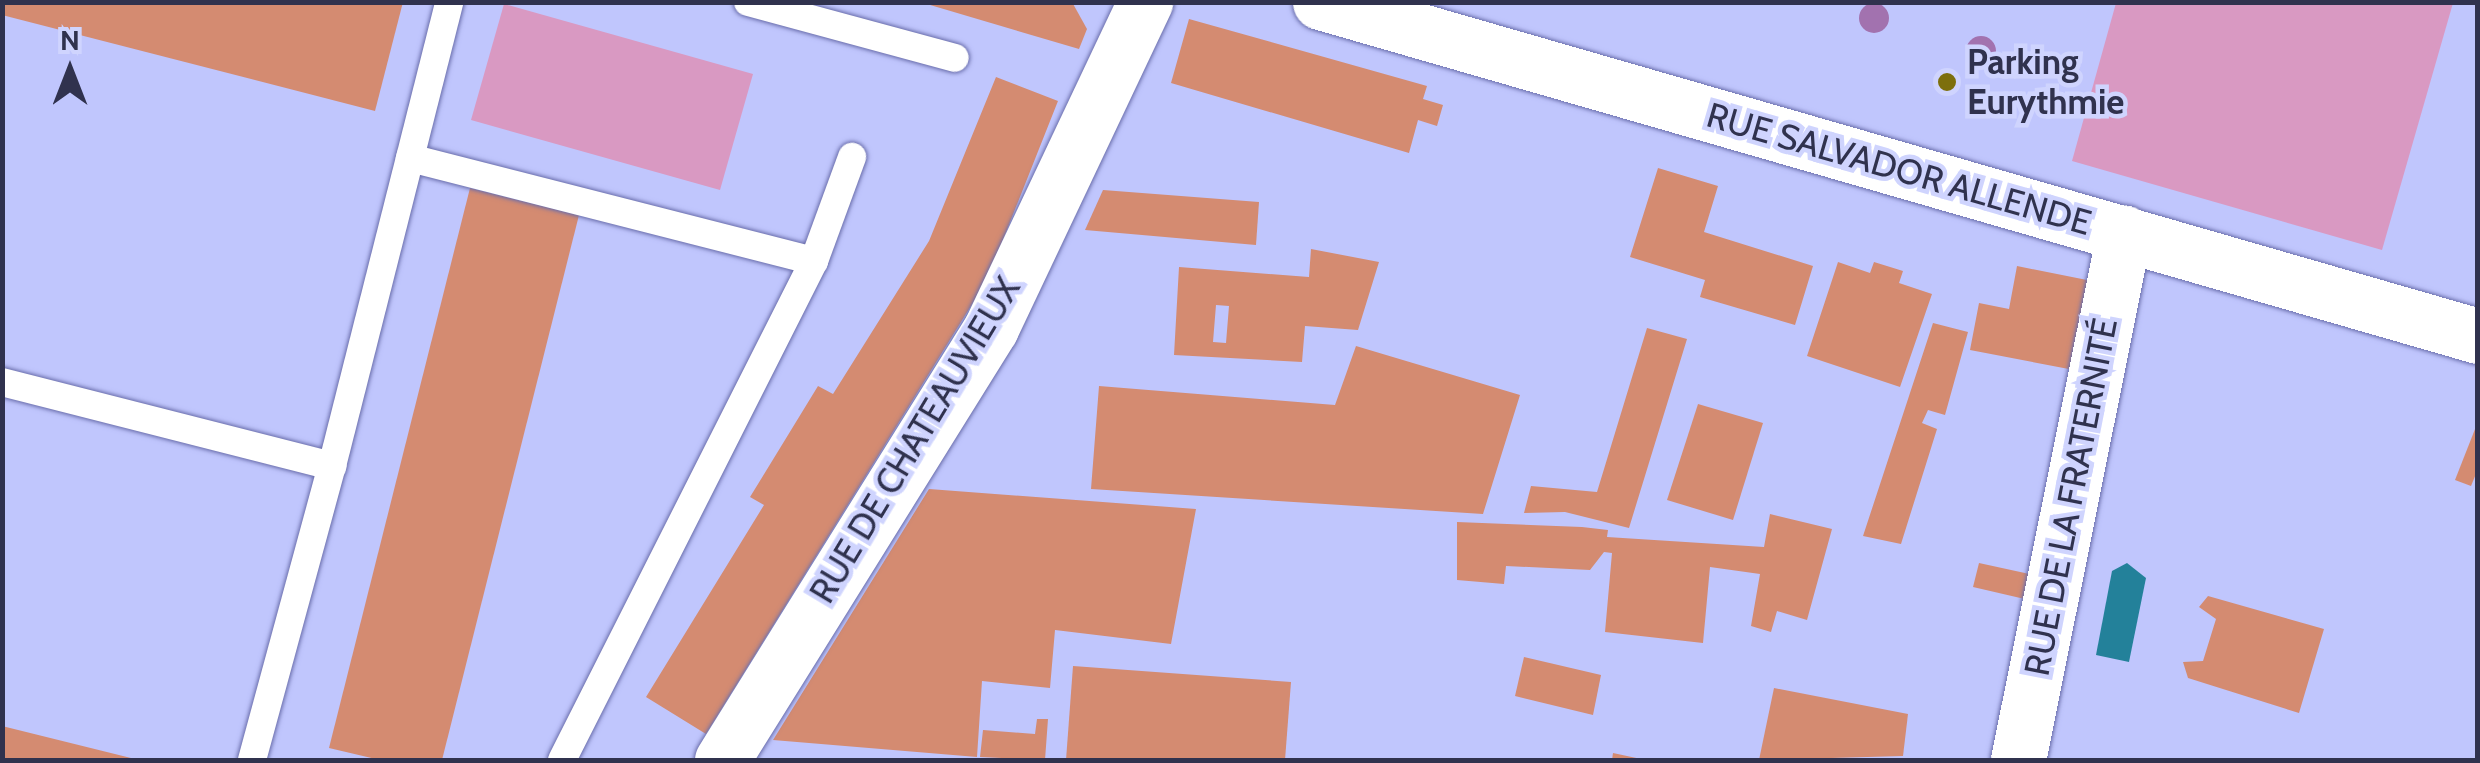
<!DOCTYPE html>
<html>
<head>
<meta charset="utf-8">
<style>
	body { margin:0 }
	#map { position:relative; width:2480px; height:763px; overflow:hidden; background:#c0c6fd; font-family:Cabin,sans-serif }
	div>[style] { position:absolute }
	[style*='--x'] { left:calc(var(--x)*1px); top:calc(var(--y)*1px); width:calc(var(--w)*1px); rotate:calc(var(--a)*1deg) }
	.green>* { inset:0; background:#d999c2 }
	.water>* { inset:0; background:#23819a }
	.building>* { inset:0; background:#d48b71 }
	.roads { filter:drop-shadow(0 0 2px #696dab) drop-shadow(0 0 2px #696dab) }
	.service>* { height:28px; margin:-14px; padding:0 14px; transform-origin:14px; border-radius:14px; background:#fff }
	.minor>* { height:55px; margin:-27.5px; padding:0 27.5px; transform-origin:27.5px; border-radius:27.5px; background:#fff }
	.trees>* { width:30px; height:30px; margin:-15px; border-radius:50%; background:#a272af }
	.dots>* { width:28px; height:28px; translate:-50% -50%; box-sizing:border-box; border:5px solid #cfd4fe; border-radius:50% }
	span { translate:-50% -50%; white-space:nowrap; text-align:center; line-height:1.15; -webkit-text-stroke:9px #cfd4fe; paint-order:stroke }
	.poi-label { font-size:35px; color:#30324e; font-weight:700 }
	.left { translate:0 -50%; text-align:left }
	.street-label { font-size:35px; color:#30324e }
	.frame { position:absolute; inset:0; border:5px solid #30324e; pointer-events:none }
	.north { position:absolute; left:20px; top:20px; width:100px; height:100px; -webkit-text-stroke:8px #cfd4fe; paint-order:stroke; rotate:0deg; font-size:28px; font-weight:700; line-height:40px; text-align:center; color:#30324e }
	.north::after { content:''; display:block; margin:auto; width:35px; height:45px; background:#30324e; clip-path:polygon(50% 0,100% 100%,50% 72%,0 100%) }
</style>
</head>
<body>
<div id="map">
	<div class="green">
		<div style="clip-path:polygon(2116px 3px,2453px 3px,2382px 250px,2072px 161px)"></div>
		<div style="clip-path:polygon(504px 4px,753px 74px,720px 190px,471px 120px)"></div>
	</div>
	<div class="water">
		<div style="clip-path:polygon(2127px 563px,2146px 578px,2129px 662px,2096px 655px,2112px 571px)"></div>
	</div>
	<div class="building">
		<div style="clip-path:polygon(2px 2px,403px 2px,375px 111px,2px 15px)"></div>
		<div style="clip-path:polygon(920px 2px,1072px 2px,1087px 29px,1079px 49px)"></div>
		<div style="clip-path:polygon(1189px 19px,1427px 86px,1423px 99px,1443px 105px,1437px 126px,1418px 120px,1409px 153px,1171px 83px)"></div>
		<div style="clip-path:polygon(996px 77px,1058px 101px,987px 280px,706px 734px,646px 697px,764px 505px,750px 497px,818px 386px,833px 394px,929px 241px)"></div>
		<div style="clip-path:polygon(1658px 168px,1718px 186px,1704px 232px,1813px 266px,1795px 325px,1700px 297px,1705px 280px,1630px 257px)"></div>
		<div style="clip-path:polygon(470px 188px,579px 215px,442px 760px,380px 760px,329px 748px)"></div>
		<div style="clip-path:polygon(1103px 190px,1259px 202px,1256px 245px,1085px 230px)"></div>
		<div style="clip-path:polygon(evenodd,1311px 249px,1379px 262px,1358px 330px,1305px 326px,1302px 362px,1174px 355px,1179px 267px,1309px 277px,1311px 249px,1216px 305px,1229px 306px,1226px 343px,1213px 342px,1216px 305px)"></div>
		<div style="clip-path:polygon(1838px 262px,1870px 273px,1874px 262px,1903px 271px,1899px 283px,1932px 294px,1900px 387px,1807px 356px)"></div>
		<div style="clip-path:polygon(2017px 266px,2092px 281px,2074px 370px,1970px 350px,1979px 303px,2009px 309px)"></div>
		<div style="clip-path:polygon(1933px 323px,1968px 332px,1945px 415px,1928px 410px,1922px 423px,1937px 429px,1901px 544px,1863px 536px)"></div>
		<div style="clip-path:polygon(1647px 328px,1687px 339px,1629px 528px,1565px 512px,1524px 513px,1531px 486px,1597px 492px)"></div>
		<div style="clip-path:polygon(1356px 346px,1520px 395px,1483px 514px,1091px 489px,1099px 386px,1335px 405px)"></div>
		<div style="clip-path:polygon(1698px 404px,1763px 423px,1733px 520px,1667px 500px)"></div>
		<div style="clip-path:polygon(2477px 424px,2478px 469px,2471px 486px,2455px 480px)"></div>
		<div style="clip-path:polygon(929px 489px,1196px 509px,1171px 644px,1055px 630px,1050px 688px,982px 681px,977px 757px,773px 740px)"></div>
		<div style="clip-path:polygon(1770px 514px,1832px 529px,1807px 620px,1777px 611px,1771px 632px,1751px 626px,1760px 574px,1710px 567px,1703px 643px,1605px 632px,1612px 553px,1604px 552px,1590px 570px,1506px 566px,1504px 584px,1457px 580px,1457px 522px,1582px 527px,1608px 530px,1607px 537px,1764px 547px)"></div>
		<div style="clip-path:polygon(1979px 563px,2034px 575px,2029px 600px,1973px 587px)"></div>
		<div style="clip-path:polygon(2208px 596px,2324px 629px,2299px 713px,2188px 678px,2183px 662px,2203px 661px,2216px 619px,2199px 607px)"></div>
		<div style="clip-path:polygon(1524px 657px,1601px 675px,1593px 715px,1515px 696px)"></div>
		<div style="clip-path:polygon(1073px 666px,1291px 682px,1285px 760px,1066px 760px)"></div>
		<div style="clip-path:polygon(1774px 688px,1908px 714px,1903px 756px,1759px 760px)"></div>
		<div style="clip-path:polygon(1037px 719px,1048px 719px,1045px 760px,980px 757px,983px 730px,1035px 734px)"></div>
		<div style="clip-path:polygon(2px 726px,135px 759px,135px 760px,2px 760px)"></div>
		<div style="clip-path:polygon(1613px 753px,1641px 759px,1641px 760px,1612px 760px)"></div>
	</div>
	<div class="roads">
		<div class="service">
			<div style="--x:748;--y:2;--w:214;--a:15.1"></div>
			<div style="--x:410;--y:158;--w:417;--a:14.3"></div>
			<div style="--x:814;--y:261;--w:559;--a:116.79"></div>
			<div style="--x:814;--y:261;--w:111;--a:-69.9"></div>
			<div style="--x:2;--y:382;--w:341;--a:14.3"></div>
			<div style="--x:332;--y:466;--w:479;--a:-75.8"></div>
			<div style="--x:252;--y:760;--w:305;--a:-74.8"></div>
		</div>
		<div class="minor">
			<div style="--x:1320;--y:2;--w:1205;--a:16.09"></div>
			<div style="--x:722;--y:760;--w:509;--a:-58.09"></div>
			<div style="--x:991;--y:328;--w:361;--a:-64.7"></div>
			<div style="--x:2018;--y:760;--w:538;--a:-78.63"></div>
		</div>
	</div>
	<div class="trees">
		<div style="left:1874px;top:18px"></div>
		<div style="left:1981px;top:51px"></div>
	</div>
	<div class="dots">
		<div style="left:1947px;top:82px;background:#7d6f0d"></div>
	</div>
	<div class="poi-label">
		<span class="left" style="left:1967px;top:82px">Parking<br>Eurythmie</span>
	</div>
	<div class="street-label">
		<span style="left:1899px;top:169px;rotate:16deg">RUE SALVADOR ALLENDE</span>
		<span style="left:915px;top:440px;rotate:-59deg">RUE DE CHATEAUVIEUX</span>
		<span style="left:2071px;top:497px;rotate:-79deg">RUE DE LA FRATERNITÉ</span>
	</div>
	<div class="frame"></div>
	<div class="north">N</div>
</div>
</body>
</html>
